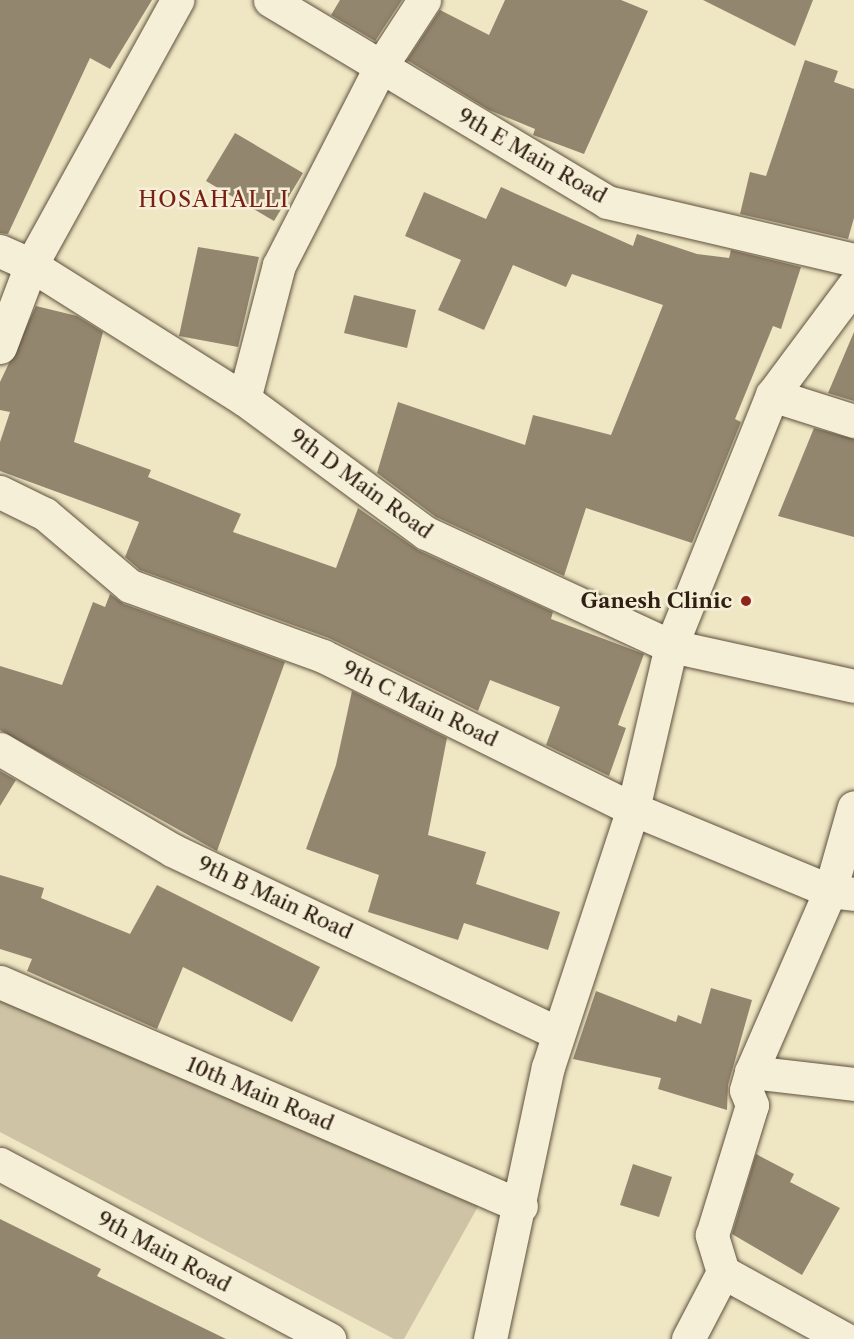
<!DOCTYPE html>
<html>
<head>
<meta charset="utf-8">
<style>
	body { margin:0 }
	#map { position:relative; width:854px; height:1339px; overflow:hidden; background:#efe6c3; font-family:"Libre Caslon Text",serif }
	div>[style] { position:absolute }
	[style*='--x'] { left:calc(var(--x)*1px); top:calc(var(--y)*1px); width:calc(var(--w)*1px); rotate:calc(var(--a)*1deg) }
	.green>* { inset:0; background:#cec4a5 }
	.building>* { inset:0; background:#93866e }
	.roads { filter:drop-shadow(0 0 2px #5f513e) drop-shadow(0 0 2px #5f513e) }
	.minor>* { height:33px; margin:-16.5px; padding:0 16.5px; transform-origin:16.5px; border-radius:16.5px; background:#f5efd8 }
	.dots>* { width:16px; height:16px; translate:-50% -50%; box-sizing:border-box; border:3px solid #f5efd8; border-radius:50% }
	span { translate:-50% -50%; white-space:nowrap; text-align:center; line-height:1.15; -webkit-text-stroke:5px #f5efd8; paint-order:stroke }
	.street-label { font-size:21px; color:#2f1f12 }
	.poi-label { font-size:21px; color:#2f1f12; font-weight:700 }
	.right { translate:-100% -50%; text-align:right }
	.neighbourhood-label { font-size:22px; color:#7a1f14; letter-spacing:1.5px }
</style>
</head>
<body>
<div id="map">
	<div class="green">
		<div style="clip-path:polygon(0 984px,485px 1194px,404px 1339px,394px 1339px,0 1132px)"></div>
	</div>
	<div class="building">
		<div style="clip-path:polygon(0 0,152px 0,110px 69px,90px 58px,8px 234px,0 233px)"></div>
		<div style="clip-path:polygon(340px 0,402px 0,375px 41px,331px 15px)"></div>
		<div style="clip-path:polygon(505px 0,621px 0,648px 11px,584px 154px,533px 135px,535px 129px,489px 110px,407px 60px,440px 10px,489px 35px)"></div>
		<div style="clip-path:polygon(703px 0,813px 0,795px 46px)"></div>
		<div style="clip-path:polygon(805px 60px,838px 71px,834px 82px,854px 89px,854px 218px,848px 239px,740px 214px,750px 172px,766px 176px)"></div>
		<div style="clip-path:polygon(235px 133px,303px 173px,274px 221px,206px 181px)"></div>
		<div style="clip-path:polygon(501px 187px,633px 246px,637px 234px,697px 254px,729px 258px,731px 250px,801px 267px,781px 329px,773px 326px,735px 419px,741px 422px,692px 543px,586px 508px,564px 576px,436px 517px,377px 473px,398px 402px,525px 445px,533px 415px,611px 435px,663px 305px,572px 274px,566px 287px,513px 265px,484px 330px,438px 310px,461px 260px,405px 236px,424px 192px,486px 219px)"></div>
		<div style="clip-path:polygon(198px 247px,259px 257px,238px 347px,179px 336px)"></div>
		<div style="clip-path:polygon(354px 295px,416px 310px,407px 348px,344px 333px)"></div>
		<div style="clip-path:polygon(36px 306px,77px 316px,103px 332px,74px 442px,151px 470px,148px 477px,241px 514px,233px 532px,336px 568px,358px 508px,418px 550px,553px 612px,551px 619px,644px 654px,618px 725px,626px 728px,609px 776px,546px 745px,560px 707px,490px 680px,478px 711px,329px 638px,140px 570px,125px 557px,139px 522px,0 471px,0 442px,10px 412px,0 410px,0 382px)"></div>
		<div style="clip-path:polygon(854px 332px,854px 401px,828px 393px)"></div>
		<div style="clip-path:polygon(814px 428px,854px 439px,854px 537px,778px 516px)"></div>
		<div style="clip-path:polygon(110px 594px,124px 604px,285px 662px,217px 851px,0 730px,0 666px,62px 685px,93px 602px,105px 607px)"></div>
		<div style="clip-path:polygon(352px 691px,447px 738px,428px 835px,486px 852px,476px 884px,560px 912px,548px 950px,464px 923px,458px 940px,368px 912px,379px 875px,306px 849px,336px 765px)"></div>
		<div style="clip-path:polygon(0 771px,16px 780px,0 806px)"></div>
		<div style="clip-path:polygon(0 875px,44px 888px,41px 898px,130px 934px,157px 885px,320px 967px,292px 1022px,183px 967px,157px 1029px,27px 971px,32px 959px,0 949px)"></div>
		<div style="clip-path:polygon(711px 988px,752px 1000px,728px 1085px,727px 1110px,658px 1089px,661px 1078px,573px 1059px,596px 991px,676px 1022px,678px 1015px,701px 1024px)"></div>
		<div style="clip-path:polygon(756px 1154px,794px 1174px,790px 1182px,840px 1208px,802px 1275px,732px 1234px)"></div>
		<div style="clip-path:polygon(633px 1164px,672px 1177px,659px 1217px,620px 1205px)"></div>
		<div style="clip-path:polygon(0 1219px,101px 1269px,97px 1276px,226px 1339px,0 1339px)"></div>
	</div>
	<div class="roads">
		<div class="minor">
			<div style="--x:270;--y:0;--w:393;--a:30.9"></div>
			<div style="--x:607;--y:202;--w:254;--a:13.2"></div>
			<div style="--x:0;--y:251;--w:34;--a:24"></div>
			<div style="--x:31;--y:265;--w:252;--a:32.2"></div>
			<div style="--x:244;--y:399;--w:226;--a:36.4"></div>
			<div style="--x:426;--y:533;--w:270;--a:24.8"></div>
			<div style="--x:671;--y:646;--w:187;--a:12.3"></div>
			<div style="--x:0;--y:347;--w:88;--a:-69.3"></div>
			<div style="--x:31;--y:265;--w:303;--a:-61.1"></div>
			<div style="--x:772;--y:395;--w:86;--a:17.6"></div>
			<div style="--x:244;--y:399;--w:138;--a:-75.4"></div>
			<div style="--x:279;--y:265;--w:224;--a:-62.9"></div>
			<div style="--x:381;--y:66;--w:79;--a:-56.9"></div>
			<div style="--x:0;--y:492;--w:50;--a:26.1"></div>
			<div style="--x:45;--y:514;--w:111;--a:40.3"></div>
			<div style="--x:130;--y:586;--w:205;--a:19.9"></div>
			<div style="--x:323;--y:656;--w:346;--a:26.3"></div>
			<div style="--x:633;--y:809;--w:213;--a:22.6"></div>
			<div style="--x:830;--y:891;--w:24;--a:7"></div>
			<div style="--x:0;--y:749;--w:199;--a:30.4"></div>
			<div style="--x:172;--y:850;--w:427;--a:25.4"></div>
			<div style="--x:0;--y:982;--w:567;--a:23.26"></div>
			<div style="--x:751;--y:1072;--w:104;--a:6.6"></div>
			<div style="--x:0;--y:1164;--w:373;--a:28"></div>
			<div style="--x:723;--y:1272;--w:139;--a:28.8"></div>
			<div style="--x:490;--y:1339;--w:278;--a:-78"></div>
			<div style="--x:548;--y:1067;--w:272;--a:-71.8"></div>
			<div style="--x:633;--y:809;--w:167;--a:-76.9"></div>
			<div style="--x:671;--y:646;--w:271;--a:-68.1"></div>
			<div style="--x:772;--y:395;--w:137;--a:-53.3"></div>
			<div style="--x:688;--y:1339;--w:76;--a:-62.4"></div>
			<div style="--x:723;--y:1272;--w:39;--a:-107"></div>
			<div style="--x:712;--y:1235;--w:136;--a:-72.9"></div>
			<div style="--x:752;--y:1105;--w:16;--a:-112"></div>
			<div style="--x:746;--y:1090;--w:19;--a:-74"></div>
			<div style="--x:751;--y:1072;--w:197;--a:-66.4"></div>
			<div style="--x:830;--y:891;--w:87;--a:-74.1"></div>
		</div>
	</div>
	<div class="dots">
		<div style="left:746px;top:601px;background:#8f2418"></div>
	</div>
	<div class="street-label">
		<span style="left:532px;top:156px;rotate:30deg">9th E Main Road</span>
		<span style="left:361px;top:484px;rotate:36deg">9th D Main Road</span>
		<span style="left:420px;top:704px;rotate:26deg">9th C Main Road</span>
		<span style="left:275px;top:898px;rotate:25deg">9th B Main Road</span>
		<span style="left:260px;top:1094px;rotate:23deg">10th Main Road</span>
		<span style="left:164px;top:1252px;rotate:28deg">9th Main Road</span>
	</div>
	<div class="poi-label">
		<span class="right" style="left:732px;top:601px">Ganesh Clinic</span>
	</div>
	<div class="neighbourhood-label">
		<span style="left:214px;top:200px">HOSAHALLI</span>
	</div>
</div>
</body>
</html>
